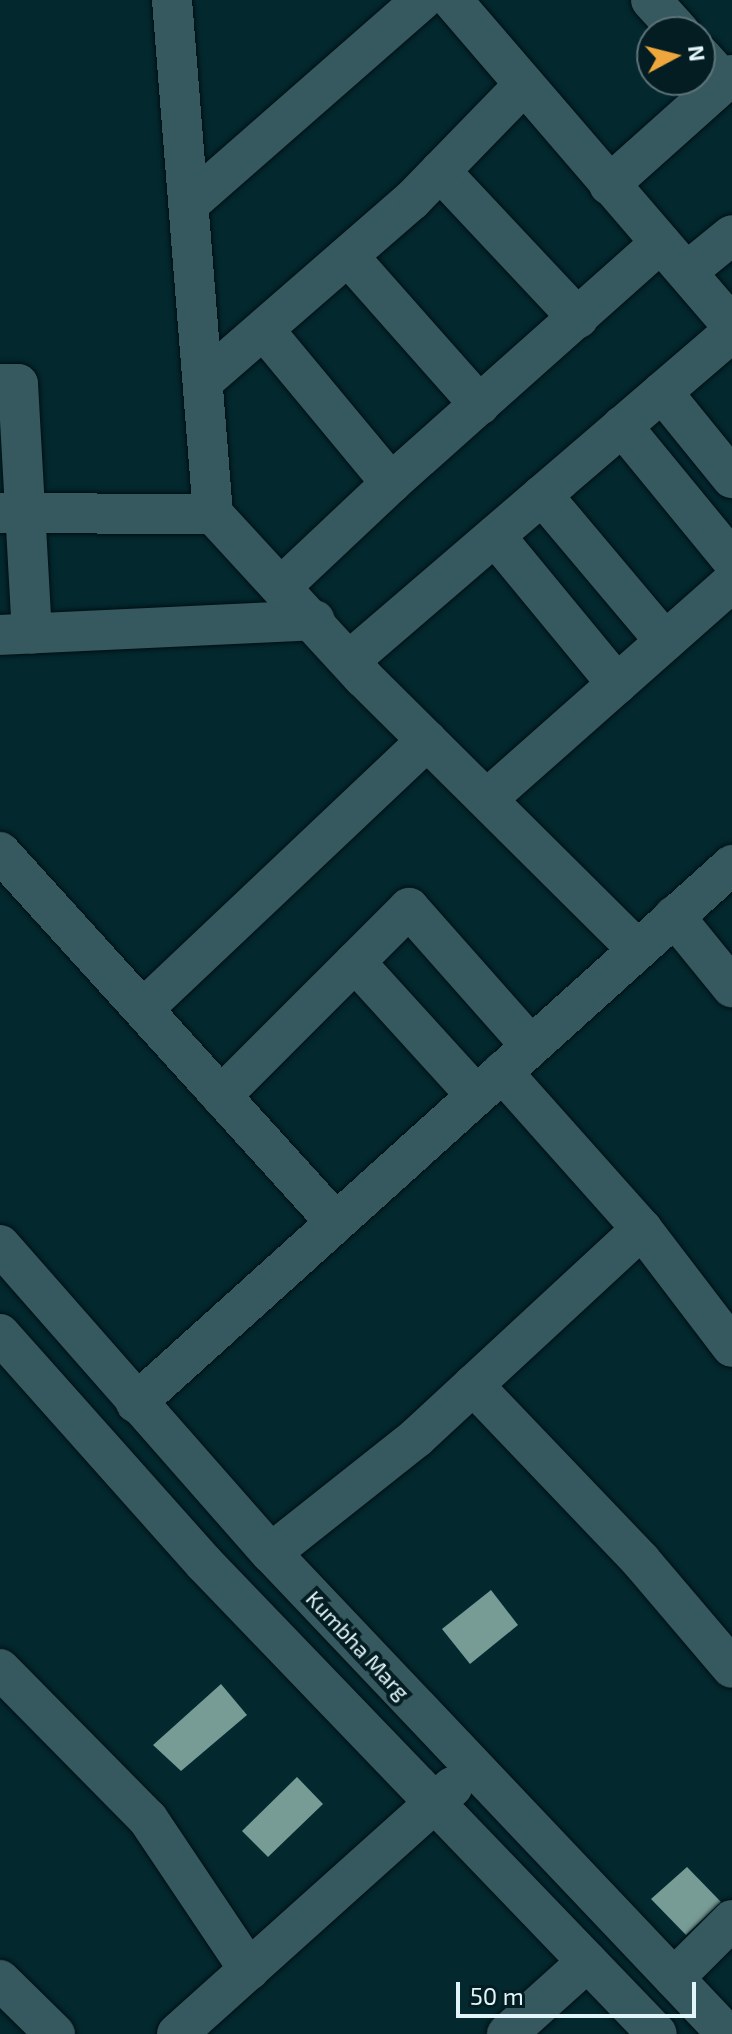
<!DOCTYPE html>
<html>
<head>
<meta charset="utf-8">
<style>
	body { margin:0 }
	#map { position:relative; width:732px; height:2034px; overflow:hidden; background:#03282e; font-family:"Exo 2",sans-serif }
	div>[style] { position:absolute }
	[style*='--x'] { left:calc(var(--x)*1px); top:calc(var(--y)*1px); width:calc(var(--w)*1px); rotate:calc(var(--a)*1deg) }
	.building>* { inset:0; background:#779c96 }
	.roads { filter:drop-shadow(0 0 2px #000f14) drop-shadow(0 0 2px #000f14) }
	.minor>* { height:40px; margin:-20px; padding:0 20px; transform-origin:20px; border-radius:20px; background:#36595f }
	span { translate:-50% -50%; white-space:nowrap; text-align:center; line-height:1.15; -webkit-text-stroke:8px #031d22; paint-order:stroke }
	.street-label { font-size:22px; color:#e2f5f9 }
	.north { position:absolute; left:636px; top:16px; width:80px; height:80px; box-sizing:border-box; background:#031d22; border:2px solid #5c7378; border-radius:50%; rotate:83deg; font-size:22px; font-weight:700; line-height:32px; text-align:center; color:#e2f5f9 }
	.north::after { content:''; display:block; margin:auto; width:28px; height:36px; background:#efa73d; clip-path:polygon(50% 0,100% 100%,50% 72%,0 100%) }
	.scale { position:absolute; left:456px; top:1982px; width:240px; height:36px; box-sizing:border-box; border:4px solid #e2f5f9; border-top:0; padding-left:10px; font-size:24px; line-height:28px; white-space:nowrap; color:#e2f5f9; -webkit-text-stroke:6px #031d22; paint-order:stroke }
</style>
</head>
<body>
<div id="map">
	<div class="building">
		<div style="clip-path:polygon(491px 1590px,518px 1625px,470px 1664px,442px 1629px)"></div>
		<div style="clip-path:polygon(221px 1684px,247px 1715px,181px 1771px,153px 1745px)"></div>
		<div style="clip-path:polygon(297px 1777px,323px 1804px,268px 1857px,242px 1831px)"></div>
		<div style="clip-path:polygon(687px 1867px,721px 1902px,686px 1935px,651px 1899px)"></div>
	</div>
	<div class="roads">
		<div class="minor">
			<div style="--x:172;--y:0;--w:516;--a:85.44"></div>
			<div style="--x:213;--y:514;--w:222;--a:47.4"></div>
			<div style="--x:363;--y:677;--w:385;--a:44.8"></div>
			<div style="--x:452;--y:0;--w:430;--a:49.3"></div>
			<div style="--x:651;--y:0;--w:43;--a:47.8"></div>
			<div style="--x:700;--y:55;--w:36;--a:48"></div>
			<div style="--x:440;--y:171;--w:202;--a:46.8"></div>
			<div style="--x:609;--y:185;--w:165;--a:-41.8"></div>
			<div style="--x:190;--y:203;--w:308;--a:-41.2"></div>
			<div style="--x:348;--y:256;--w:199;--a:48.5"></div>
			<div style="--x:689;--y:270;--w:55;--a:-39.1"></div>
			<div style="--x:264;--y:330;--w:199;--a:50.3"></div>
			<div style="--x:391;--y:483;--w:361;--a:-41.7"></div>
			<div style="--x:206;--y:379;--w:273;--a:-41"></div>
			<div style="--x:412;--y:200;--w:159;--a:-45.8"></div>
			<div style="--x:0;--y:384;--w:18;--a:0"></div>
			<div style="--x:18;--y:384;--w:250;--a:86.8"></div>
			<div style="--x:662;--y:392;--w:111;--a:50.9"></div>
			<div style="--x:622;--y:426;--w:173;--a:50.6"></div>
			<div style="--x:542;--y:495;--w:191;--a:49.9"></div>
			<div style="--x:0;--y:513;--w:213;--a:0.3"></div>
			<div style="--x:495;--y:536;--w:192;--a:50.5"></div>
			<div style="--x:284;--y:584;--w:147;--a:-43.3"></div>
			<div style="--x:0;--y:635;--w:315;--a:-2.7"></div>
			<div style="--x:349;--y:661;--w:505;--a:-40.66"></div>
			<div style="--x:487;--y:799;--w:327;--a:-41.5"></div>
			<div style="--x:0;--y:852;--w:499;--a:47.8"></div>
			<div style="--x:674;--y:916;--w:92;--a:50.8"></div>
			<div style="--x:355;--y:962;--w:178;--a:47.7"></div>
			<div style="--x:143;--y:1009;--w:391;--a:-43.4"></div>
			<div style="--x:502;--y:1072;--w:210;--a:48.3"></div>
			<div style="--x:221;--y:1096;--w:266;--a:-45"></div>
			<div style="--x:409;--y:908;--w:184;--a:48.5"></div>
			<div style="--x:0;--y:1245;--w:410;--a:48.7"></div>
			<div style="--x:271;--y:1553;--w:663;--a:46.53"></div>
			<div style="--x:0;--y:1334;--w:307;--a:48.3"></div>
			<div style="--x:204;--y:1563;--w:653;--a:46.12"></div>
			<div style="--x:473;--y:1385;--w:243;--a:46.3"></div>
			<div style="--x:641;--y:1561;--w:140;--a:49.6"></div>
			<div style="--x:136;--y:1403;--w:803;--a:-42.07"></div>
			<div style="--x:271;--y:1553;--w:185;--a:-38.4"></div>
			<div style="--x:416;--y:1438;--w:308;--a:-42.8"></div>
			<div style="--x:642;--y:1229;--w:148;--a:52.7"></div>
			<div style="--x:0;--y:1669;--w:211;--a:45.4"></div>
			<div style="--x:148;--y:1819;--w:182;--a:56.2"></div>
			<div style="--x:674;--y:1978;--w:82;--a:-45"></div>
			<div style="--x:0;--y:1980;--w:77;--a:44.5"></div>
			<div style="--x:177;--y:2034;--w:370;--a:-41.9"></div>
			<div style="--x:507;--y:2034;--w:108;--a:-42"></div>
		</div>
	</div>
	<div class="street-label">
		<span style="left:358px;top:1645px;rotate:47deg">Kumbha Marg</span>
	</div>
	<div class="north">N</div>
	<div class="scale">50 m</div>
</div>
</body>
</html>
